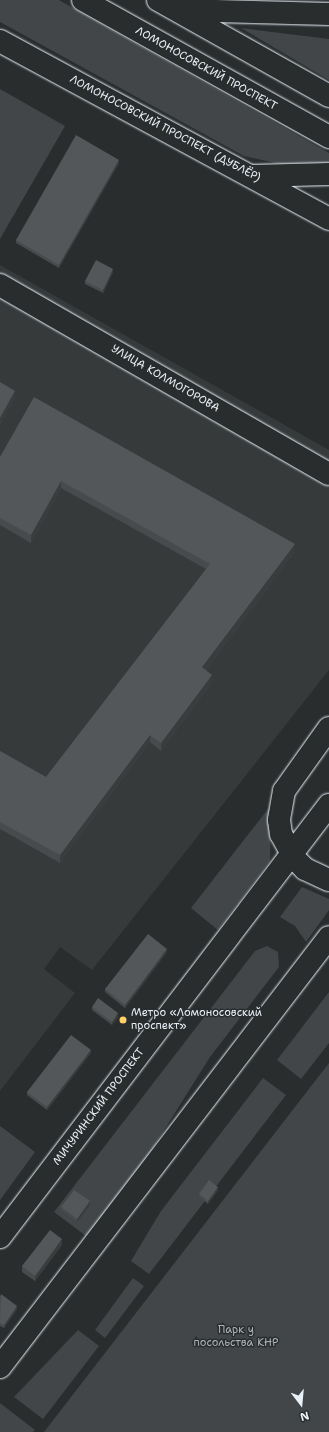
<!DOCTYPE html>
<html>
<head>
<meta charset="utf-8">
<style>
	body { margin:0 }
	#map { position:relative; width:329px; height:1432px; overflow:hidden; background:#2a2d2e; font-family:"Shantell Sans",sans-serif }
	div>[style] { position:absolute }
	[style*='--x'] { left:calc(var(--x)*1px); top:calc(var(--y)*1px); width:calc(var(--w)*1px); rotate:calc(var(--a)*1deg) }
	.built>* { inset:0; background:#363a3b }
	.green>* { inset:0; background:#424648 }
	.roads { filter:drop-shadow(0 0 1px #e8f1f8) drop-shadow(0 0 1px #e8f1f8) }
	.minor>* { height:22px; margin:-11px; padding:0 11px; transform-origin:11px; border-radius:11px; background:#2a2d2e }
	.major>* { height:22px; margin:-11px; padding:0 11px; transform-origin:11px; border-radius:11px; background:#2a2d2e }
	.wall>* { inset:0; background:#474b4d }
	.shaded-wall>* { inset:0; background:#3a3d3e }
	.building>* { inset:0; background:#535759 }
	.dots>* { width:11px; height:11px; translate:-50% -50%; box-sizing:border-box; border:2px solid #2a2d2e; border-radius:50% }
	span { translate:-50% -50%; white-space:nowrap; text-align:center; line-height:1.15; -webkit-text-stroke:3px #2a2d2e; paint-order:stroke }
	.street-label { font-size:11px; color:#e8f1f8 }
	.poi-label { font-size:11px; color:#e8f1f8 }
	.left { translate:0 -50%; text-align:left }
	.park-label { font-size:11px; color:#aeb5ba }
	.north { position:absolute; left:281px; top:1384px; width:40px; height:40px; -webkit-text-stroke:3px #2a2d2e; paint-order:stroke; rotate:164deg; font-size:11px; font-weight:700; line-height:16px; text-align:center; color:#e8f1f8 }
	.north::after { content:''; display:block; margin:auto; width:14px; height:18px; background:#e8f1f8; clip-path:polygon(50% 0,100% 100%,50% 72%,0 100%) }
</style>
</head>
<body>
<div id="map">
	<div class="built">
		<div style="clip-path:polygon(0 265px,329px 450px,329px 670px,92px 970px,60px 947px,44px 969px,75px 993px,0 1091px)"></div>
	</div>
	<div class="green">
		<div style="clip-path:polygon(0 0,59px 0,329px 153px,329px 167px,285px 165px,244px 156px,0 22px)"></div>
		<div style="clip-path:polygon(241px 28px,329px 39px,329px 80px)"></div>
		<div style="clip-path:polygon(0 89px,65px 126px,0 239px)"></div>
		<div style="clip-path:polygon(271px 805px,270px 861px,218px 930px,191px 908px)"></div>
		<div style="clip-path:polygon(302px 887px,329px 899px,329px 910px,306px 942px,295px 926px,280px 917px)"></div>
		<div style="clip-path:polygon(267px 946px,278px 952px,279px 967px,210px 1057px,134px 1178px,90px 1239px,54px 1212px,255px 951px)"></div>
		<div style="clip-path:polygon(329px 992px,329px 1043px,301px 1079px,277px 1060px)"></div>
		<div style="clip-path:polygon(329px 1063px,329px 1432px,44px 1432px)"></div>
		<div style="clip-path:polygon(263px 1078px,286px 1095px,149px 1274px,131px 1261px,161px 1211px)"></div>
		<div style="clip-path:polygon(0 1126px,35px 1152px,0 1200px)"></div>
		<div style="clip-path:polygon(133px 1278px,144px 1286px,105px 1338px,95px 1330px)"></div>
		<div style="clip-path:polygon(78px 1330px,99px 1346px,43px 1419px,14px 1397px)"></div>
		<div style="clip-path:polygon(0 1403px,35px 1430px,33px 1432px,0 1432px)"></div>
	</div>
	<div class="roads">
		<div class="minor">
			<div style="--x:252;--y:176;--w:77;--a:-1.5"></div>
			<div style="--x:0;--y:285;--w:379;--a:29.9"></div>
		</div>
		<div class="major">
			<div style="--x:83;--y:0;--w:282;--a:29.1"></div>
			<div style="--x:158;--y:0;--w:196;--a:29.3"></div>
			<div style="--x:178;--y:10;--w:151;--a:1.5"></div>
			<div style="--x:0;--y:41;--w:374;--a:28.4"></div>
			<div style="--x:329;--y:728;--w:77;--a:125.5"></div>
			<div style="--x:284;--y:791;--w:29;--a:100"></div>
			<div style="--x:279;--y:820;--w:14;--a:82"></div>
			<div style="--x:281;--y:834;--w:29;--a:61"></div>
			<div style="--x:295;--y:859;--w:14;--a:45"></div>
			<div style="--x:305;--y:869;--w:26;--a:25"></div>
			<div style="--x:0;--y:1237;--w:543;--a:-52.71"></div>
			<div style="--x:0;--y:1367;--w:541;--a:-52.58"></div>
		</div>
	</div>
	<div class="wall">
		<div style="clip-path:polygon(119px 163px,59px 268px,16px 243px,16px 240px)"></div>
		<div style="clip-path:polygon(113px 272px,103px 293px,85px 284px,85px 281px)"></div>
		<div style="clip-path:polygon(0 457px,295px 552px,206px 670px,212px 683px,161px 751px,150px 742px,60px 863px,0 829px,0 751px,46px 777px,206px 569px,61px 488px,31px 543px,0 525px)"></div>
		<div style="clip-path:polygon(167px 952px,125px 1008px,105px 992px,105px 989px)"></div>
		<div style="clip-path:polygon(92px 1007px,118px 1017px,112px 1025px,92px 1010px)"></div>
		<div style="clip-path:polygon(91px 1053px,47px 1110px,27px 1095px,27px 1092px)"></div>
		<div style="clip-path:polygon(218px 1190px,208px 1204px,199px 1197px,199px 1194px)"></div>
		<div style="clip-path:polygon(90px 1205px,77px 1222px,61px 1210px,61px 1207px)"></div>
		<div style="clip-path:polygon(62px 1245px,35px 1281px,22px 1272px,22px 1266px)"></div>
		<div style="clip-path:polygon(0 1295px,17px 1309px,4px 1328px,0 1326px)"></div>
	</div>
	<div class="shaded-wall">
		<div style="clip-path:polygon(119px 160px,119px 163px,59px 268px,59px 265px)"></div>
		<div style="clip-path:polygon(113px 269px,113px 272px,103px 293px,103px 290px)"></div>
		<div style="clip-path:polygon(15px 391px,15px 399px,0 426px,0 418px)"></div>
		<div style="clip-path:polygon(61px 481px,61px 488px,31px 543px,31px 535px)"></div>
		<div style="clip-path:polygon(295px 544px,295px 552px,202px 675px,202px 667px)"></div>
		<div style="clip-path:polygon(212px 675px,212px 683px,161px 751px,161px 743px)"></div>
		<div style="clip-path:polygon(150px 735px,150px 742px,60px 863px,60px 855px)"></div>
		<div style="clip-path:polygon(167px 949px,167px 952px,125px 1008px,125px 1005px)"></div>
		<div style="clip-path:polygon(118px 1013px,118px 1017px,112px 1025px,112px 1022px)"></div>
		<div style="clip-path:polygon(91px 1050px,91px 1053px,47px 1110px,47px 1107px)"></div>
		<div style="clip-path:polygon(218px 1187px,218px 1190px,208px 1204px,208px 1201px)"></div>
		<div style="clip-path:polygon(90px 1201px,90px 1205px,77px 1222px,77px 1219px)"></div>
		<div style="clip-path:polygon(62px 1239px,62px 1245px,35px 1281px,35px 1276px)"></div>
		<div style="clip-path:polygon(17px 1306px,17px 1309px,4px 1328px,4px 1325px)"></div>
	</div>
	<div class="building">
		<div style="clip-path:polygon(76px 135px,119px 160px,59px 265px,16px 240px)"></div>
		<div style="clip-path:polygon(96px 260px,113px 269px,103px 290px,85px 281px)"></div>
		<div style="clip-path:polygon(0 382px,15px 391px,0 418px)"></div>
		<div style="clip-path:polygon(34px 397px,295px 544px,202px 667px,212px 675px,161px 743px,150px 735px,60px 855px,0 822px,0 751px,46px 777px,210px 564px,61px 481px,31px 535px,0 518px,0 457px)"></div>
		<div style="clip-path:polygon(148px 934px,167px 949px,125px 1005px,105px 989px)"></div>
		<div style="clip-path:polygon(98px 998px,118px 1013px,112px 1022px,92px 1007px)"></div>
		<div style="clip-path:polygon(71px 1035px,91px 1050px,47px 1107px,27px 1092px)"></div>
		<div style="clip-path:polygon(209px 1180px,218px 1187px,208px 1201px,199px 1194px)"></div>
		<div style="clip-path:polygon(74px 1190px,90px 1201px,77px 1219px,61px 1207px)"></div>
		<div style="clip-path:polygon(50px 1230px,62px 1239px,35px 1276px,22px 1266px)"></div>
		<div style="clip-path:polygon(1px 1294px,17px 1306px,4px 1325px,0 1323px)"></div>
	</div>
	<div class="dots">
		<div style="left:123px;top:1020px;background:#ffd166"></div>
	</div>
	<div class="street-label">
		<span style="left:206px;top:69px;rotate:29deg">ЛОМОНОСОВСКИЙ ПРОСПЕКТ</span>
		<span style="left:165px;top:129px;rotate:28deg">ЛОМОНОСОВСКИЙ ПРОСПЕКТ (ДУБЛЁР)</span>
		<span style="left:165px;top:379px;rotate:30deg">УЛИЦА КОЛМОГОРОВА</span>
		<span style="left:99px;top:1107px;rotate:-53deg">МИЧУРИНСКИЙ ПРОСПЕКТ</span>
	</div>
	<div class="poi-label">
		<span class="left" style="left:131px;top:1020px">Метро «Ломоносовский<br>проспект»</span>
	</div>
	<div class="park-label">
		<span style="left:236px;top:1337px">Парк у<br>посольства КНР</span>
	</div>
	<div class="north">N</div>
</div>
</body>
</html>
